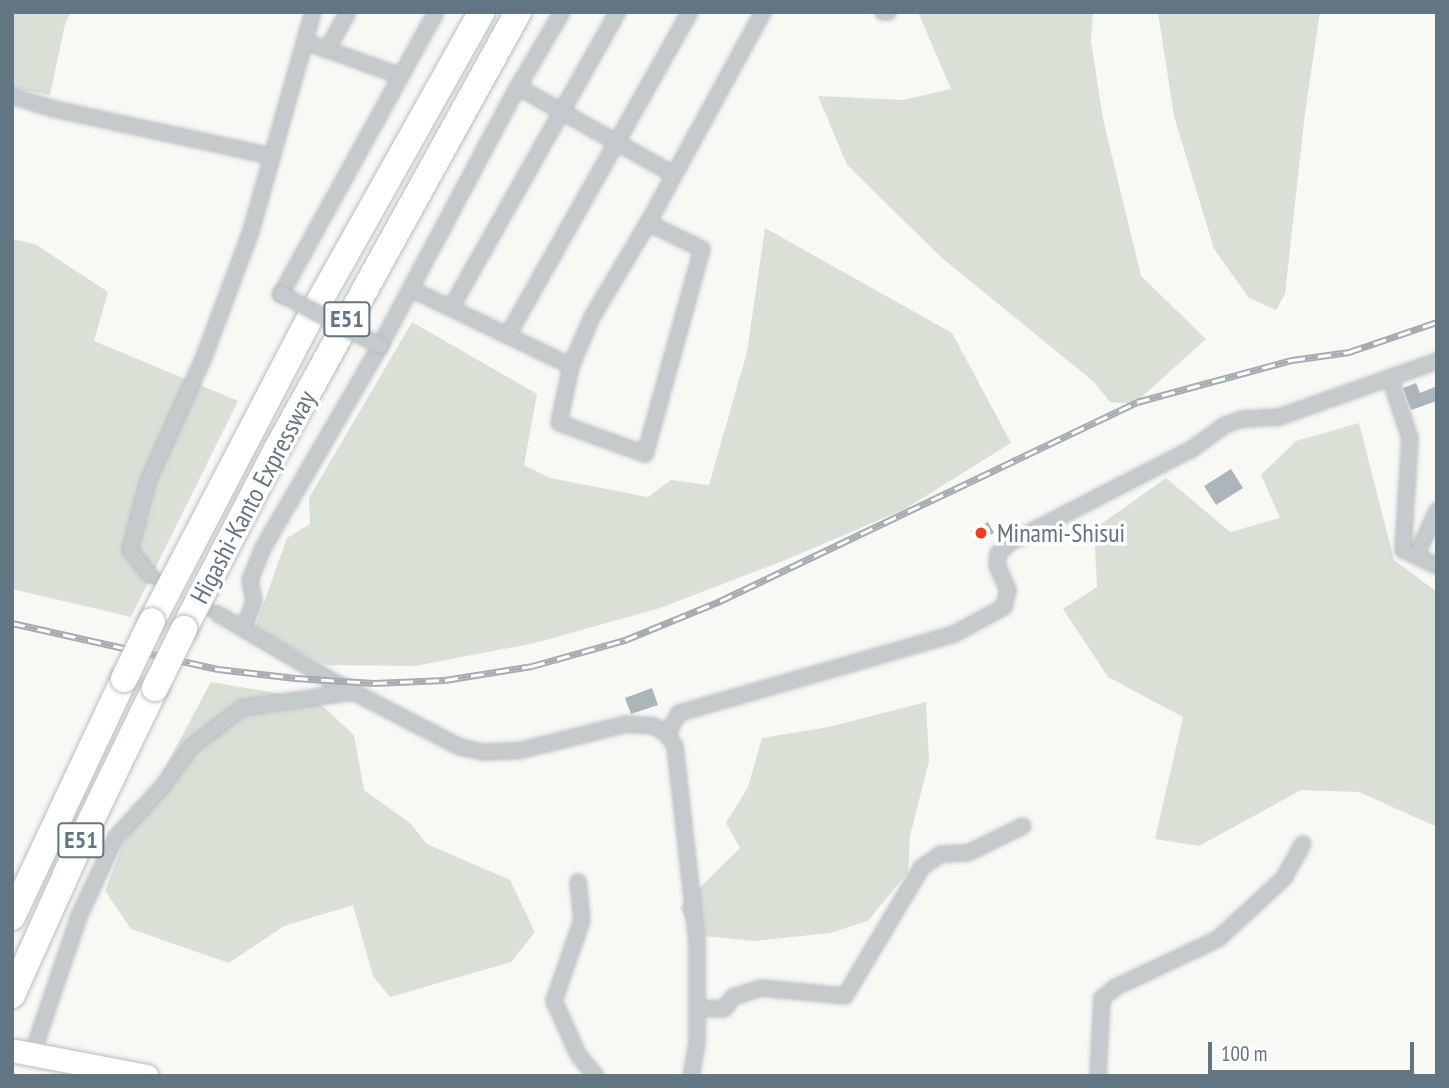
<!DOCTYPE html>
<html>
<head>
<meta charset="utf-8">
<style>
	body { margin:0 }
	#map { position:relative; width:1449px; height:1088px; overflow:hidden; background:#f8f8f5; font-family:"PT Sans Narrow",sans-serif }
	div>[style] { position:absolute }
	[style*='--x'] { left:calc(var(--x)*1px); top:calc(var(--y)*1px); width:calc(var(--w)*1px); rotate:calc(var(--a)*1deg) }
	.green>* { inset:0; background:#dae0d5 }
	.building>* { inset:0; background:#acb6ba }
	.minor-tunnel>* { height:14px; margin-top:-7px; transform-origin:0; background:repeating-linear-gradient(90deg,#d2d8d8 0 14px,transparent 0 21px) }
	.roads { filter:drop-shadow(0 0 2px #b8bdc0) drop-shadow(0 0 2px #b8bdc0) }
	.minor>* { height:14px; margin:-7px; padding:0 7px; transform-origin:7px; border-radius:7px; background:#c5cacd }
	.primary>* { height:23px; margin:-11.5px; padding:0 11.5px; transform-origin:11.5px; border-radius:11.5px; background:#fff }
	.motorway>* { height:26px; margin:-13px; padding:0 13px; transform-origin:13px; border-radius:13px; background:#fff }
	.rail>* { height:7px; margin-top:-3.5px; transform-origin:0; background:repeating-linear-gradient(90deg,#fff 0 13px,#a5adb2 0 26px); box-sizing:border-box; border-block:2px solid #a5adb2 }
	.bridges { filter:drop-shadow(0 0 2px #b9bdc0) drop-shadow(0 0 2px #b9bdc0) }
	.minor-bridge>* { height:14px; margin:-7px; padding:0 7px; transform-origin:7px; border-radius:7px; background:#c5cacd }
	.motorway-bridge>* { height:26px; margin:-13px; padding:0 13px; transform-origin:13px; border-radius:13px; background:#fff }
	.dots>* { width:19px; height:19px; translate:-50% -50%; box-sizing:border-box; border:4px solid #fff; border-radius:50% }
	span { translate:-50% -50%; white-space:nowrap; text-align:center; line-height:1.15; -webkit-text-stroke:7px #fff; paint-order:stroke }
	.shield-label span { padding:2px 5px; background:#fff; border:2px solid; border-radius:5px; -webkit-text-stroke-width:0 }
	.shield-label { font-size:24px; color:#617682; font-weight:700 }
	.street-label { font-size:26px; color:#617682 }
	.poi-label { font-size:26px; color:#617682 }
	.left { translate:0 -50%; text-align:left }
	.frame { position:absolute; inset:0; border:14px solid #617682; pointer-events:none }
	.scale { position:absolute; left:1208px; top:1042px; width:206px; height:32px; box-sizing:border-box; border:4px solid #617682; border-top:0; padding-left:9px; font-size:21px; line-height:24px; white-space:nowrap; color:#617682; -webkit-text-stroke:5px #fff; paint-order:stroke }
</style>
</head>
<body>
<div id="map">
	<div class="green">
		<div style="clip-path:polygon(12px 12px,71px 12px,65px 24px,50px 95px,12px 88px)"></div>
		<div style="clip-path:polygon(918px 12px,1093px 12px,1091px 41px,1103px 119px,1141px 276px,1206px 339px,1134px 404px,1110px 402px,1094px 382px,942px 258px,847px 165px,818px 96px,903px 100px,951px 89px)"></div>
		<div style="clip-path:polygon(1158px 12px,1320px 12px,1305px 113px,1285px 294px,1276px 310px,1249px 298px,1214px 249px,1174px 116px)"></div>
		<div style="clip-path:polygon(765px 228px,952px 333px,1011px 443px,905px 509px,783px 561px,660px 608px,535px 643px,415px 666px,325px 665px,255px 628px,287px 538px,310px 524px,309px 498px,412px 322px,537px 394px,524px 465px,550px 478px,648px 497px,671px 480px,709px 485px,747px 352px)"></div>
		<div style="clip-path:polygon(12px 239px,35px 244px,108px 292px,94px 341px,238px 401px,131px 617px,12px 589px)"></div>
		<div style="clip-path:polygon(1359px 423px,1394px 560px,1437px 592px,1437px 827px,1359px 792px,1301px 790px,1199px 846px,1155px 839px,1183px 717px,1108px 677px,1063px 609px,1097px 587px,1094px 529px,1166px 478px,1230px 532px,1280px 518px,1261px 475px,1296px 441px)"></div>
		<div style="clip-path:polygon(211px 682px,316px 700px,354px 735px,364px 790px,410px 823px,427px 844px,510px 880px,535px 932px,511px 962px,390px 997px,373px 976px,353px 905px,284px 926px,229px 963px,131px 929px,105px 891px,122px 847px)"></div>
		<div style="clip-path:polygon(926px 702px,929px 761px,910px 836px,908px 872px,868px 921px,830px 933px,754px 941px,693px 935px,680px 907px,740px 848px,726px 823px,748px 787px,762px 738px,829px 727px)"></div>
	</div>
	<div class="building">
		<div style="clip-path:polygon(1416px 383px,1420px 393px,1437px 386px,1437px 401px,1411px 410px,1403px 388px)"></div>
		<div style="clip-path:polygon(1231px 469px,1243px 488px,1216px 505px,1204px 486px)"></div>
		<div style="clip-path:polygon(988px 522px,994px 533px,976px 542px,971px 531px)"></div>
		<div style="clip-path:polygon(652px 688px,658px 705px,631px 714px,625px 698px)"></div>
	</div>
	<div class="minor-tunnel">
		<div style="--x:150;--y:575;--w:78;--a:29.8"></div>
	</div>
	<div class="roads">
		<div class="minor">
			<div style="--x:883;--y:12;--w:5;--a:0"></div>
			<div style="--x:306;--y:42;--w:101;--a:19.7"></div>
			<div style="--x:327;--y:50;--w:43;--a:-61.1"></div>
			<div style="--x:518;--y:87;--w:178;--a:29.3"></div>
			<div style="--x:12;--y:96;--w:44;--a:17.2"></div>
			<div style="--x:54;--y:109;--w:223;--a:12.2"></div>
			<div style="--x:648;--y:223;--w:60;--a:25.7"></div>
			<div style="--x:702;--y:249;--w:213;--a:105.5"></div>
			<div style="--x:645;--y:454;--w:91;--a:-160.2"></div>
			<div style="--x:559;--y:423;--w:58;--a:-78.1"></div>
			<div style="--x:571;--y:366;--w:53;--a:-66.8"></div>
			<div style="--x:592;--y:317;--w:109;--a:-59.2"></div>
			<div style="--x:648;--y:223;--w:240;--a:-61.4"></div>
			<div style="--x:411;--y:289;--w:178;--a:25.7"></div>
			<div style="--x:281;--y:294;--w:322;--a:-61.2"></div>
			<div style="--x:451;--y:308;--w:340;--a:-60.6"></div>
			<div style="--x:508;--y:335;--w:371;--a:-60.6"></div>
			<div style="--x:1390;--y:378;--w:63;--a:71.6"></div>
			<div style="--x:1410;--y:438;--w:112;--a:93.6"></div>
			<div style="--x:1403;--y:550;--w:38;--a:25"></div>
			<div style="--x:1416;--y:556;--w:50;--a:-65"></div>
			<div style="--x:150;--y:575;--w:32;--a:-129"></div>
			<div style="--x:130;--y:550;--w:71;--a:-75.4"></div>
			<div style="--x:148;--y:481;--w:136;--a:-65.7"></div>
			<div style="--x:204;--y:357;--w:134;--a:-69.5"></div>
			<div style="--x:251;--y:231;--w:228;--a:-74.2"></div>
			<div style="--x:218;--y:614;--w:132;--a:30.4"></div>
			<div style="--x:332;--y:681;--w:144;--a:27.3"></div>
			<div style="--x:460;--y:747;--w:24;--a:12"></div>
			<div style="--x:483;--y:752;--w:35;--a:-2"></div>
			<div style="--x:518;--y:751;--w:111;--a:-14"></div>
			<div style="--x:626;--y:724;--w:28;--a:4"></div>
			<div style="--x:654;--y:726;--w:15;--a:32"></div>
			<div style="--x:667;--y:734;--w:14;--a:56"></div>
			<div style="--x:675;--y:746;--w:197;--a:83.6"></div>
			<div style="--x:697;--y:942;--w:101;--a:90"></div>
			<div style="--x:697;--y:1043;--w:34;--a:100"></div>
			<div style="--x:244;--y:627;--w:27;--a:-68"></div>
			<div style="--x:254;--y:602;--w:22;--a:-100"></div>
			<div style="--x:250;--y:580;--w:35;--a:-68"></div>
			<div style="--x:263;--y:548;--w:233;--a:-59.9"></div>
			<div style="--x:380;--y:346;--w:293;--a:-62"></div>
			<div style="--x:518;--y:87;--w:87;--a:-59.6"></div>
			<div style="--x:667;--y:734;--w:24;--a:-60"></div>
			<div style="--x:679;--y:713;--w:286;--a:-16"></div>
			<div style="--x:954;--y:634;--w:57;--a:-28.4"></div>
			<div style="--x:1004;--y:607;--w:17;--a:-77"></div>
			<div style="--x:1008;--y:590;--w:27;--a:-114"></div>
			<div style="--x:997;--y:565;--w:11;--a:-85"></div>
			<div style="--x:998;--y:554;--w:16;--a:-45"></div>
			<div style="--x:1009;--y:543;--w:206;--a:-27.2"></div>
			<div style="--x:1192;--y:449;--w:41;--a:-36"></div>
			<div style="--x:1225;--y:425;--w:18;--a:-19"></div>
			<div style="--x:1242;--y:419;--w:37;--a:-3"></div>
			<div style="--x:1279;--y:417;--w:168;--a:-19.5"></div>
			<div style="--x:578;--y:882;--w:38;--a:84"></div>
			<div style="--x:582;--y:920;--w:86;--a:109.1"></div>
			<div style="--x:554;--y:1001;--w:60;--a:65.6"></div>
			<div style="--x:579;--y:1056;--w:26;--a:50"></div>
			<div style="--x:698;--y:1008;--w:26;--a:2"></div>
			<div style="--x:724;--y:1009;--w:15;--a:-53"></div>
			<div style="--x:733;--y:997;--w:29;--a:-18"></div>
			<div style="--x:761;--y:988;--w:84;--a:5.4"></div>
			<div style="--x:845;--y:996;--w:150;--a:-59.2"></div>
			<div style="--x:922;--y:867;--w:23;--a:-34"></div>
			<div style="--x:941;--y:854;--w:27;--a:-2"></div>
			<div style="--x:968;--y:853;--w:61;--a:-26.1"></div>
			<div style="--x:32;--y:1055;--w:147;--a:-71.3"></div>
			<div style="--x:79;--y:916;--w:87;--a:-64.9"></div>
			<div style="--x:116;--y:837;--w:68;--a:-47.4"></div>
			<div style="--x:162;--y:787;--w:49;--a:-54.1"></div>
			<div style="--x:191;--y:747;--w:64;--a:-37.4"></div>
			<div style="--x:242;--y:708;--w:112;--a:-8.2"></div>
			<div style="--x:1098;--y:1076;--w:78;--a:-87.1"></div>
			<div style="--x:1102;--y:998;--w:18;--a:-38"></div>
			<div style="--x:1116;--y:987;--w:113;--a:-25.2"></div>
			<div style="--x:1218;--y:939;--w:90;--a:-42.7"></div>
			<div style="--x:1284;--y:878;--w:39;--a:-61"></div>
		</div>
		<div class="primary">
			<div style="--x:16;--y:1051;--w:133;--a:10.8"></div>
		</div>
		<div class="motorway">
			<div style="--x:152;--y:621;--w:342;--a:-62.5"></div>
			<div style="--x:310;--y:318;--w:351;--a:-60.7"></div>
			<div style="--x:184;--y:629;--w:203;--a:-62.7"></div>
			<div style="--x:277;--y:449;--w:499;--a:-61.1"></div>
			<div style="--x:12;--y:917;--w:263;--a:-64.8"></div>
			<div style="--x:12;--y:995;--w:171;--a:-65.8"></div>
			<div style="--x:82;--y:839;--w:168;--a:-64.2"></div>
		</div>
	</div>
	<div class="rail">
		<div style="--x:12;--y:623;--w:211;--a:12.6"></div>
		<div style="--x:218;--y:669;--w:78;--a:6.7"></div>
		<div style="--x:295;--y:678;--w:79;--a:3.6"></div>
		<div style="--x:374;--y:683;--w:71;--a:-2.4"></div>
		<div style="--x:445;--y:680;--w:88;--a:-9.1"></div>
		<div style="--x:532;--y:666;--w:97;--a:-15.6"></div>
		<div style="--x:625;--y:640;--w:103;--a:-22.3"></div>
		<div style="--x:720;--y:601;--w:462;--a:-25.5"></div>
		<div style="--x:1137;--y:402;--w:161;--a:-15.2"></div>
		<div style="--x:1292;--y:360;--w:58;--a:-8"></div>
		<div style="--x:1349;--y:352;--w:93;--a:-18.8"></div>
	</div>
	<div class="bridges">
		<div class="minor-bridge">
			<div style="--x:281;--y:294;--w:112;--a:27.7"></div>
		</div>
		<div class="motorway-bridge">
			<div style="--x:124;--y:679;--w:64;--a:-64.2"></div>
			<div style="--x:155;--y:688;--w:66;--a:-63.8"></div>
		</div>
	</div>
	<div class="dots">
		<div style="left:981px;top:533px;background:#ee3f1f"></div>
	</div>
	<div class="shield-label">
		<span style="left:347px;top:319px">E51</span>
		<span style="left:81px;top:840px">E51</span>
	</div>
	<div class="street-label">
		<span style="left:253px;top:497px;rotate:-62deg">Higashi-Kanto Expressway</span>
	</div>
	<div class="poi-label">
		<span class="left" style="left:997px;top:533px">Minami-Shisui</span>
	</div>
	<div class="frame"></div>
	<div class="scale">100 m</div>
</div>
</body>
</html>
